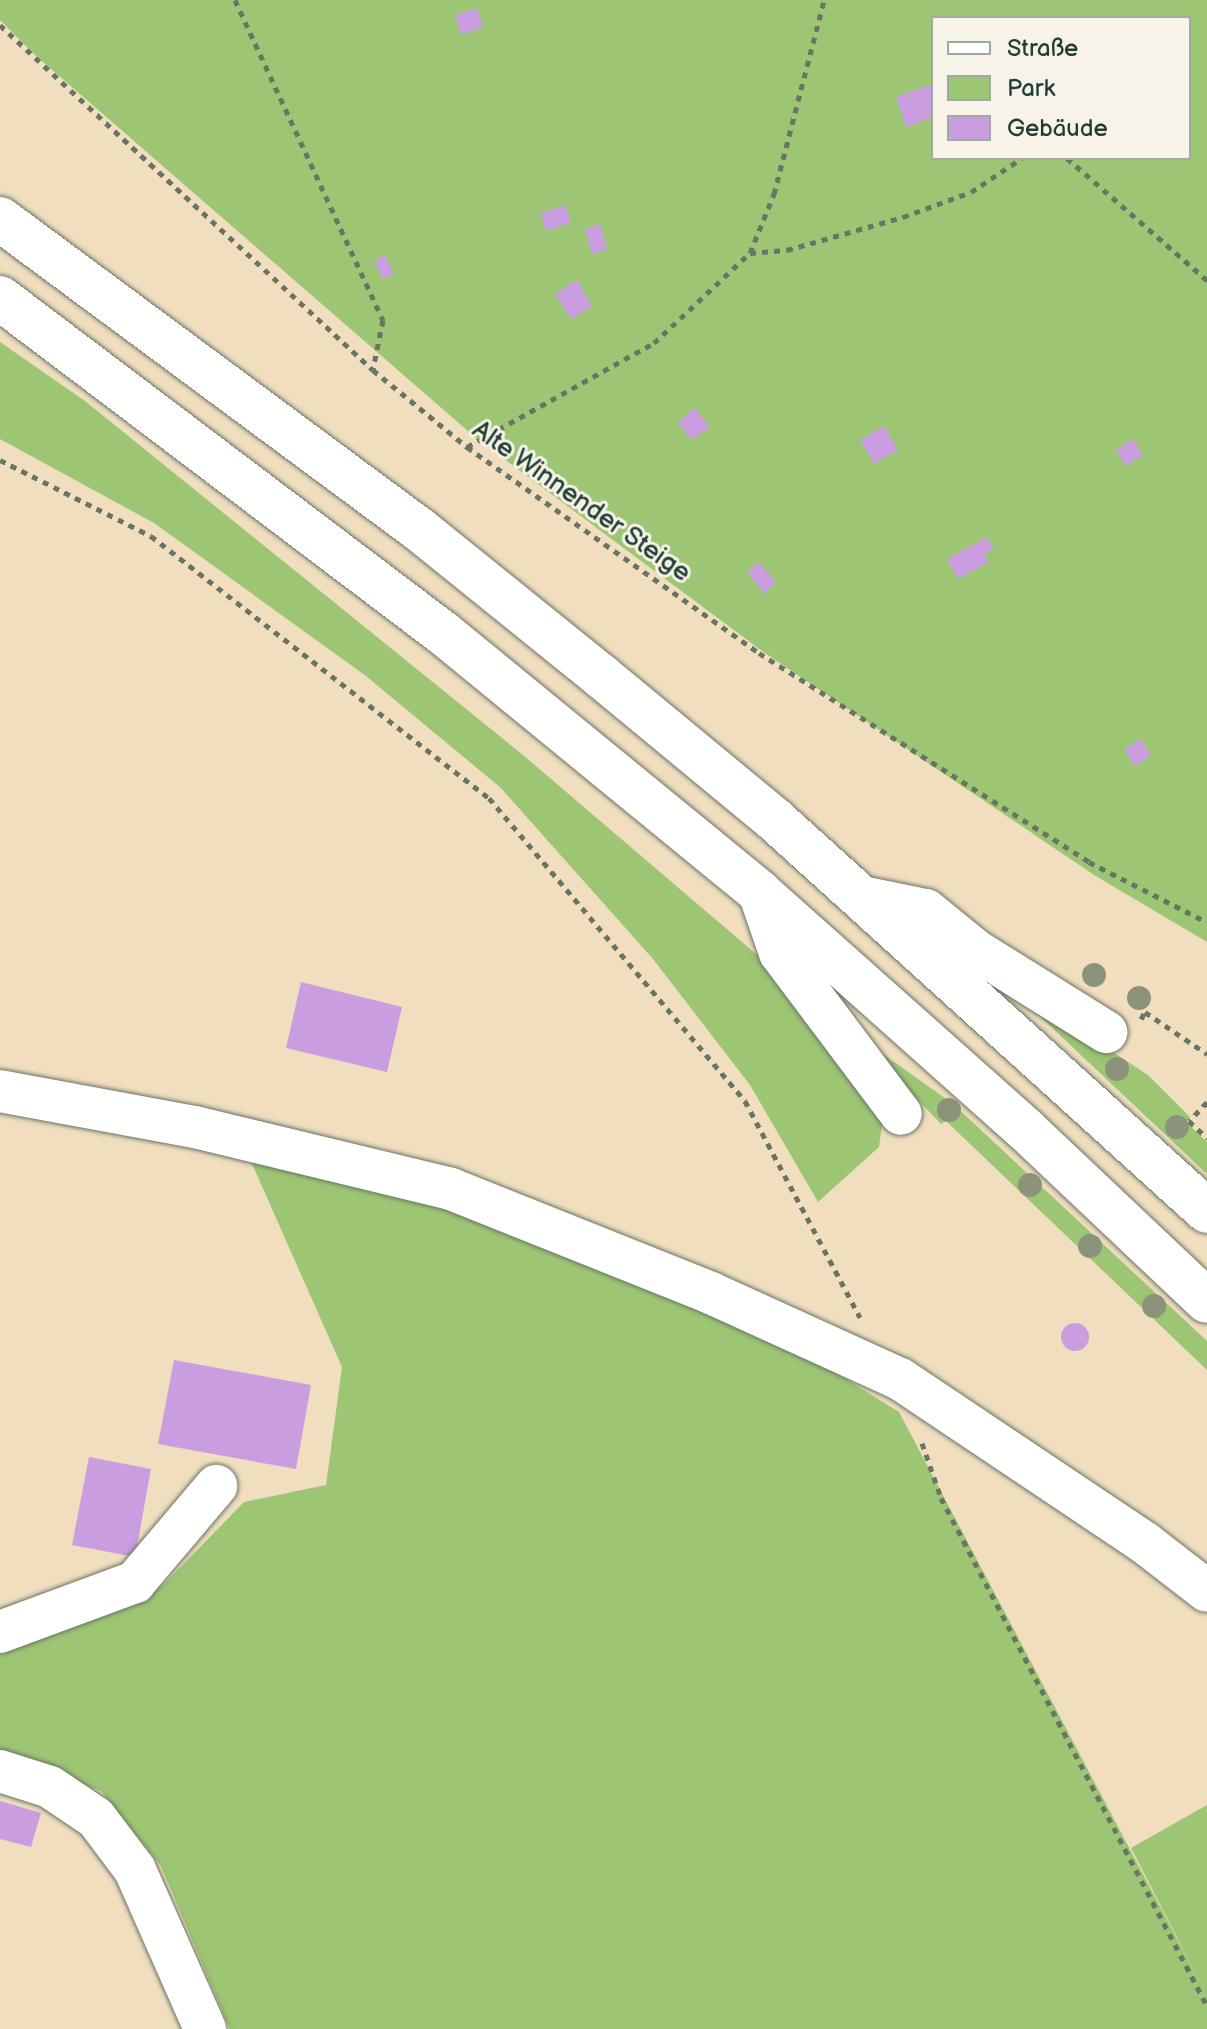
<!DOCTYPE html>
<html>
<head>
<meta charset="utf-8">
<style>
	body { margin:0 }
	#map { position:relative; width:1207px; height:2029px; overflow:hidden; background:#f1debf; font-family:"Balsamiq Sans",sans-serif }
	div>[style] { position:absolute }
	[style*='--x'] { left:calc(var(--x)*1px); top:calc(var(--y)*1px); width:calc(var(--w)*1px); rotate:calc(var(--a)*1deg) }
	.green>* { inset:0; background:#9cc673 }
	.building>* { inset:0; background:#c99de0 }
	.round { border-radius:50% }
	.path>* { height:5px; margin-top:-2.5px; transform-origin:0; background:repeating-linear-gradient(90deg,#687565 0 6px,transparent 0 12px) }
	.roads { filter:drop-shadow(0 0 2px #687565) drop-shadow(0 0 2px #687565) }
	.minor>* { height:42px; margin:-21px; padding:0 21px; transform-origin:21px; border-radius:21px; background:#fff }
	.highway>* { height:44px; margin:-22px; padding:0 22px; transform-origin:22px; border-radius:22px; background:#fff }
	.trees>* { width:24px; height:24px; margin:-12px; border-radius:50%; background:#8b947a }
	span { translate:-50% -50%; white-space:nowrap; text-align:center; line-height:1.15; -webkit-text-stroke:6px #f7f3e8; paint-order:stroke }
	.street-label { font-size:26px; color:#1f3d34 }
	.legend { position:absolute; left:931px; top:16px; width:260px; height:144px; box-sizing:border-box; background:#f7f3e8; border:2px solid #a1aaa0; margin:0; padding:10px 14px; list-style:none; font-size:24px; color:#1f3d34 }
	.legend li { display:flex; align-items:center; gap:16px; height:40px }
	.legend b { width:40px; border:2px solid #a1aaa0 }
</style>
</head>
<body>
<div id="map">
	<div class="green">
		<div style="clip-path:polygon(evenodd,0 0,1207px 0,1207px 942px,1094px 875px,762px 651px,476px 438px,35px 55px,0 20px,0 0,933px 18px,1189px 18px,1189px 158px,933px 158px,933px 18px)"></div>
		<div style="clip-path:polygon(0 342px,85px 401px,523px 755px,763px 960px,883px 1118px,879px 1147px,818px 1202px,750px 1085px,653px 959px,501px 788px,366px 676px,154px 523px,0 439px)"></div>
		<div style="clip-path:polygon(1030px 1007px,1043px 1007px,1148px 1075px,1190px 1117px,1186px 1122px,1207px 1142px,1207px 1174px)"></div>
		<div style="clip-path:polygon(880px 1052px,952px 1103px,1207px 1341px,1207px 1370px,946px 1121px,941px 1124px,880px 1060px)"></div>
		<div style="clip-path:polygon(249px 1157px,465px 1205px,814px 1359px,899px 1412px,1200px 1982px,1131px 1848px,1207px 1805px,1207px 2029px,230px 2029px,161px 1866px,101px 1791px,0 1752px,0 1652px,163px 1585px,244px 1502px,326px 1485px,342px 1367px)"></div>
	</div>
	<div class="building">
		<div style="clip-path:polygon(477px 8px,483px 27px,461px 35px,455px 15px)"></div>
		<div style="clip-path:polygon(933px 84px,933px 117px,906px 127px,896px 97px)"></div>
		<div style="clip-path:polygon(565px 205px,571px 222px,546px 231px,540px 214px)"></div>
		<div style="clip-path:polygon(600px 224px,607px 249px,592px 254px,585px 228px)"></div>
		<div style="clip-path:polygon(385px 255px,394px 274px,383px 279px,374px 261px)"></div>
		<div style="clip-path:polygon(577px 280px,592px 306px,571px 319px,555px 294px)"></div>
		<div style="clip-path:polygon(695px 408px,710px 427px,692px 440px,678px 422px)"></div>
		<div style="clip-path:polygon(884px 426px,898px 450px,874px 464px,860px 440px)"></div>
		<div style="clip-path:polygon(1132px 439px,1143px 455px,1125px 466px,1116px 450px)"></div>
		<div style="clip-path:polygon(987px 537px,994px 549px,984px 554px,989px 562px,958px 579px,947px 559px)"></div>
		<div style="clip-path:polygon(759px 562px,776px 583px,764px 593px,747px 572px)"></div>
		<div style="clip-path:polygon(1141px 739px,1151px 756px,1134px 766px,1124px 749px)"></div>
		<div style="clip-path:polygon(301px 982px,402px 1007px,387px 1072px,286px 1048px)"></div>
		<div class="round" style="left:1061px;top:1323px;width:28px;height:28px"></div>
		<div style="clip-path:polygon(174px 1360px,311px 1385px,296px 1469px,158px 1444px)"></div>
		<div style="clip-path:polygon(89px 1457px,151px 1469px,135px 1557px,72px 1545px)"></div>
		<div style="clip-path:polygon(0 1801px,41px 1813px,31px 1847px,0 1839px)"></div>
	</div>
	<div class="path">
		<div style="--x:235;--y:0;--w:353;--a:65.2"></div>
		<div style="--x:383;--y:320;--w:50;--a:101.5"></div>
		<div style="--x:0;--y:25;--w:508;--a:42.77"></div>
		<div style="--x:373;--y:370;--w:122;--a:39.3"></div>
		<div style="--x:467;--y:447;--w:357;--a:35.2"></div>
		<div style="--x:759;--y:653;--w:391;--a:32.3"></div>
		<div style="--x:1089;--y:862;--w:132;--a:27"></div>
		<div style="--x:1067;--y:158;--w:186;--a:41.1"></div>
		<div style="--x:750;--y:253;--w:37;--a:-5"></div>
		<div style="--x:787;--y:250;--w:121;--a:-15.9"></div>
		<div style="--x:903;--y:217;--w:72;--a:-20.2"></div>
		<div style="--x:971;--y:192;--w:61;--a:-33.7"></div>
		<div style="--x:467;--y:447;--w:214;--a:-29.1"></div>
		<div style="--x:654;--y:343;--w:132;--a:-43.2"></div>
		<div style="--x:750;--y:253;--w:64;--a:-67.9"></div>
		<div style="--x:774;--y:194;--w:200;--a:-75.5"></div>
		<div style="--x:0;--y:460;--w:169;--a:26.7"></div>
		<div style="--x:151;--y:536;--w:428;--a:37.8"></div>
		<div style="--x:489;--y:798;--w:397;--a:49.8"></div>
		<div style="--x:745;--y:1101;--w:245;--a:62"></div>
		<div style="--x:1141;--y:1019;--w:8;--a:-60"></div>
		<div style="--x:1145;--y:1012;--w:75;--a:34.1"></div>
		<div style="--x:1207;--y:1102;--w:26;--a:133"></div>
		<div style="--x:1189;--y:1121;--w:25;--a:43"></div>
		<div style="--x:922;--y:1443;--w:58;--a:70.9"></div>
		<div style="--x:941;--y:1498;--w:573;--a:62.36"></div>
	</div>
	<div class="roads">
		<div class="minor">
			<div style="--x:759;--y:892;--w:65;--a:71"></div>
			<div style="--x:780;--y:953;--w:201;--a:53.1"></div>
			<div style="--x:862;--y:897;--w:65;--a:11.5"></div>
			<div style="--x:926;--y:910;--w:63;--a:39.2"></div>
			<div style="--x:975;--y:950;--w:155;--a:32"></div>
			<div style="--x:0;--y:1091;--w:198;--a:10.5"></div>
			<div style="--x:195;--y:1127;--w:263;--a:13.6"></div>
			<div style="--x:451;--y:1189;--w:280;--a:21.8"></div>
			<div style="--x:711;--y:1293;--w:208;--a:24.5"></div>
			<div style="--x:900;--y:1379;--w:295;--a:33.8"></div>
			<div style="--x:1145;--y:1543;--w:78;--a:37.7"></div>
			<div style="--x:0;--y:1632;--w:144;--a:-20.3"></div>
			<div style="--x:135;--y:1582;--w:126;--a:-49.8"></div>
			<div style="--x:0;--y:1771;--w:52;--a:17.7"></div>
			<div style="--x:50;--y:1787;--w:55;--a:34"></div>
			<div style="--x:96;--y:1818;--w:65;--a:53.1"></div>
			<div style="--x:135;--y:1870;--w:174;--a:66.2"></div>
		</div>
		<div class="highway">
			<div style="--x:0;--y:219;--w:523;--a:36.52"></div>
			<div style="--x:420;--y:530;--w:233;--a:38.9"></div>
			<div style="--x:601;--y:676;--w:224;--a:39.6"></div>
			<div style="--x:774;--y:819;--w:584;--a:42.15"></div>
			<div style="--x:0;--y:298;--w:555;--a:37.1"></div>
			<div style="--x:443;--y:633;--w:409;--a:39.3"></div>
			<div style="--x:759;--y:892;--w:356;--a:41.7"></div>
			<div style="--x:1025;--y:1129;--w:250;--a:43.4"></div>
		</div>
	</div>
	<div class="trees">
		<div style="left:1094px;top:975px"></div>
		<div style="left:1139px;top:998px"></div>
		<div style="left:1117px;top:1069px"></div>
		<div style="left:949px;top:1110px"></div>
		<div style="left:1177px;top:1127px"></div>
		<div style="left:1030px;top:1185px"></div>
		<div style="left:1090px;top:1246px"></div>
		<div style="left:1154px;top:1306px"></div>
	</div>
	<div class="street-label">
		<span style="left:581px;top:502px;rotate:35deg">Alte Winnender Steige</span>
	</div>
	<ul class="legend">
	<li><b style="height:10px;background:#fff"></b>Straße</li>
	<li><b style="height:22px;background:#9cc673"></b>Park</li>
	<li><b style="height:22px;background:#c99de0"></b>Gebäude</li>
	</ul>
</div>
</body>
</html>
